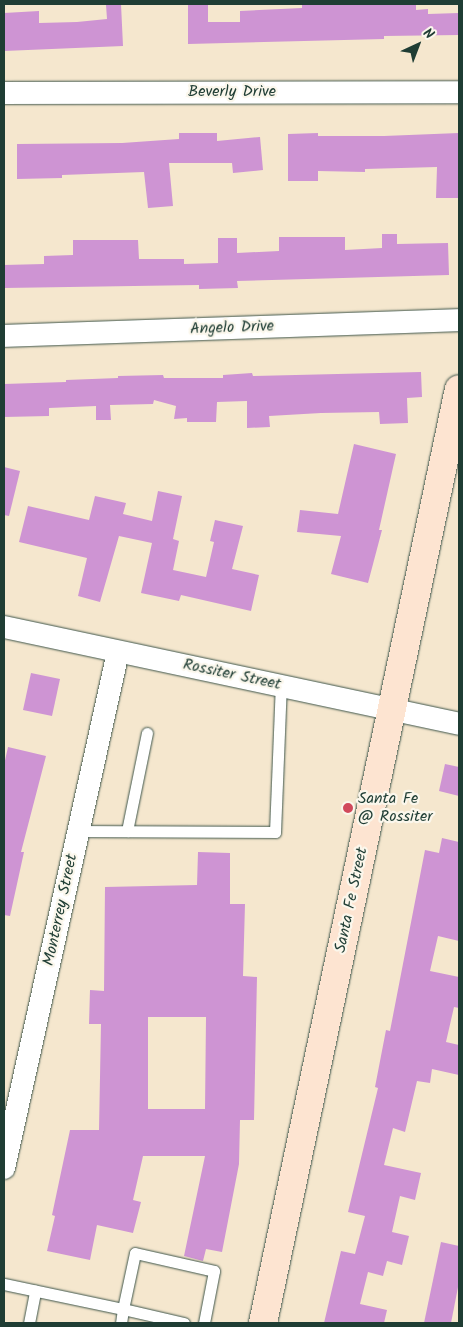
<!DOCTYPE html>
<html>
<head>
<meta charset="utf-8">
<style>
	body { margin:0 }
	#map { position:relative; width:463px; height:1327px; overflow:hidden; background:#f5e7ce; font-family:Kalam,sans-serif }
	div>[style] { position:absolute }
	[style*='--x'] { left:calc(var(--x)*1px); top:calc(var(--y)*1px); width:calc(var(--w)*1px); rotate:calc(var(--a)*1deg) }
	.building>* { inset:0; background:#ce94d3 }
	.roads { filter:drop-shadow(0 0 1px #3f564b) drop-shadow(0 0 1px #3f564b) }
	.service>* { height:11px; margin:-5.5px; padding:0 5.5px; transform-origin:5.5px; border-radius:5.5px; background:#fff }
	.minor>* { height:22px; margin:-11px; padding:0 11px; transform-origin:11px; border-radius:11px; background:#fff }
	.secondary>* { height:28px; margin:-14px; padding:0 14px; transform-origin:14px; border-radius:14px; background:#fde4d1 }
	.dots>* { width:14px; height:14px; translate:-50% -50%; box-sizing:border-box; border:2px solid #fbf7ec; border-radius:50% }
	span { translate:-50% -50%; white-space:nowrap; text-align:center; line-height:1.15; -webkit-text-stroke:4.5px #fbf7ec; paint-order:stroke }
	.street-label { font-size:16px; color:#1f3d34 }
	.poi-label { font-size:16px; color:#1f3d34 }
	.left { translate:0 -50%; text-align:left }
	.frame { position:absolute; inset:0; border:5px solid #1f3d34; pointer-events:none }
	.north { position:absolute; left:393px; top:20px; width:50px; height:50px; -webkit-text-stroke:4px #fbf7ec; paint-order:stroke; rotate:43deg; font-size:14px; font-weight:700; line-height:20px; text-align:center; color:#1f3d34 }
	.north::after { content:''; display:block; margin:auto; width:18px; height:22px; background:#1f3d34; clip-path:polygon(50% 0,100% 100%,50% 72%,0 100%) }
</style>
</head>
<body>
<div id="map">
	<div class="building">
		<div style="clip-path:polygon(121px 4px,123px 46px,4px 51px,4px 13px,39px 11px,39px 23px,77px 22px,107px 19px,106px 5px)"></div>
		<div style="clip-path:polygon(188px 4px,208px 4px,208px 22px,240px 22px,240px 11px,302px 8px,302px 4px,416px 4px,416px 10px,428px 9px,428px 14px,459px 13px,459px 35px,384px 36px,384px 39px,188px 44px)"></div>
		<div style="clip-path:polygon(179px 133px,217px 133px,217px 141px,260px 137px,263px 170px,233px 173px,232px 163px,169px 163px,173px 206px,148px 208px,144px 172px,62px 175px,62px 178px,17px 179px,17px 144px,122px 143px,179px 139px)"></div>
		<div style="clip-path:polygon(318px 133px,318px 136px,384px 136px,459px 133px,459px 198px,436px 198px,437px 167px,365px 169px,365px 172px,318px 171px,318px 181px,288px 181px,288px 134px)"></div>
		<div style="clip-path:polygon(382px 234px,397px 234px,397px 244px,448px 243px,449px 275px,237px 281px,238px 288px,199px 289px,199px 285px,4px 288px,4px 265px,44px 264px,44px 256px,73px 255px,73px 240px,138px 240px,139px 259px,184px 259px,184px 264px,218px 263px,218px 238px,237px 238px,237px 253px,279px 251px,279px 237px,345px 237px,345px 250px,382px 248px)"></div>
		<div style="clip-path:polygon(421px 372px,422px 397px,407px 398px,408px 423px,380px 424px,379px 412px,321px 413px,269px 416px,270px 427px,247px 428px,247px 401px,217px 402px,216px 422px,187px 422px,187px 418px,174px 419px,176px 406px,154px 400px,153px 404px,110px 405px,111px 420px,96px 420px,96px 406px,49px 408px,49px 416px,4px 417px,4px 384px,66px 382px,66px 380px,118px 378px,118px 376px,163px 375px,164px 378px,223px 378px,223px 375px,252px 373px,253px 376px)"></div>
		<div style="clip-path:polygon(354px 444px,396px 454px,379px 530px,382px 530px,368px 583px,331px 574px,341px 536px,297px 532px,300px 510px,338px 514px)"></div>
		<div style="clip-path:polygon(4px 467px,20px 471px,9px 516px,4px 515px)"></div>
		<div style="clip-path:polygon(158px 491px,182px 496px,173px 539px,179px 541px,173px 570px,206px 577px,214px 542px,210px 541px,215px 520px,243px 526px,232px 569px,259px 575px,251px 611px,181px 595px,179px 601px,141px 593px,152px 543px,119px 536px,100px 602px,78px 596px,87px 558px,19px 542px,28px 506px,89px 520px,95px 496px,126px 503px,123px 514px,152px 521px)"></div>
		<div style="clip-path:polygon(31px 673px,60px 679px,52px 716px,23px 710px)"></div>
		<div style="clip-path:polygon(8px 747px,46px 756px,21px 852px,24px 852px,10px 916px,4px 915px,4px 765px)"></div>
		<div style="clip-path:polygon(445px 764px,459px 767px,459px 796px,439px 791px)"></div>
		<div style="clip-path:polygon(442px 838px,459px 842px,459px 941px,438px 936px,430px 971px,459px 977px,459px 1008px,454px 1007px,446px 1042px,459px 1045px,459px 1075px,432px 1069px,430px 1083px,417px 1081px,405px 1132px,393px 1128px,384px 1165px,421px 1173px,415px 1200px,400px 1196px,392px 1232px,409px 1236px,402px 1265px,387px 1261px,383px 1276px,368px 1272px,360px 1304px,387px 1310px,384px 1323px,324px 1323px,341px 1251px,355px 1254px,365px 1216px,348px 1212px,378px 1088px,375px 1087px,386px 1030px,390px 1031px,425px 850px,439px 853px)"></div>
		<div style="clip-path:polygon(evenodd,198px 852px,230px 853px,230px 904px,245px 904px,243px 976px,257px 977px,254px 1120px,240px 1120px,239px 1164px,222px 1252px,206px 1249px,203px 1261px,184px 1256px,205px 1156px,143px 1156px,133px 1200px,141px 1202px,133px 1233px,97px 1225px,90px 1260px,47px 1251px,55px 1216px,52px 1215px,70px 1130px,99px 1130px,101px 1024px,89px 1024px,90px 990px,104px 991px,105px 887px,197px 885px,198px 852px,148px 1017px,206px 1017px,205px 1109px,148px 1109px,148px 1017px)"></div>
		<div style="clip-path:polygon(441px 1242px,459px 1246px,459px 1282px,451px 1323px,424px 1323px)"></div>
	</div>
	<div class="roads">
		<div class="service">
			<div style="--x:78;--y:831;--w:197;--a:0.3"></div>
			<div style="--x:275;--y:832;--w:147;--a:-87.7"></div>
			<div style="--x:127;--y:831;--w:100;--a:-78.5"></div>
			<div style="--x:4;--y:1284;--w:122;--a:11.9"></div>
			<div style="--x:123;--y:1309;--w:14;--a:98"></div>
			<div style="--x:29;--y:1323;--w:33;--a:-79"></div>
			<div style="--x:184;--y:1323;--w:63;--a:-167.1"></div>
			<div style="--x:123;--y:1309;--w:57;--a:-77.9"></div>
			<div style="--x:135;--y:1253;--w:81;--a:12.8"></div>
			<div style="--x:214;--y:1271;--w:53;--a:100.9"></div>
		</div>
		<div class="minor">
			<div style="--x:4;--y:93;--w:455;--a:-0.1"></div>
			<div style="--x:4;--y:336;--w:455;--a:-2"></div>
			<div style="--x:4;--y:627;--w:465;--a:12"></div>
			<div style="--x:4;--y:1168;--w:528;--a:-77.54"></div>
		</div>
		<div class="secondary">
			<div style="--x:263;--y:1323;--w:954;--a:-78.15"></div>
		</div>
	</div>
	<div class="dots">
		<div style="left:348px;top:808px;background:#d1495b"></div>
	</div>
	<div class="street-label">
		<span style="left:232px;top:92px">Beverly Drive</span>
		<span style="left:232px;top:328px;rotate:-2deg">Angelo Drive</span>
		<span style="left:232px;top:675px;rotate:12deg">Rossiter Street</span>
		<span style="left:352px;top:900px;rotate:-78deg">Santa Fe Street</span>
		<span style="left:61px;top:910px;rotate:-78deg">Monterrey Street</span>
	</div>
	<div class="poi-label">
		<span class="left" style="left:358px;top:808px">Santa Fe<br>@ Rossiter</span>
	</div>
	<div class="frame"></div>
	<div class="north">N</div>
</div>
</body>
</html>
